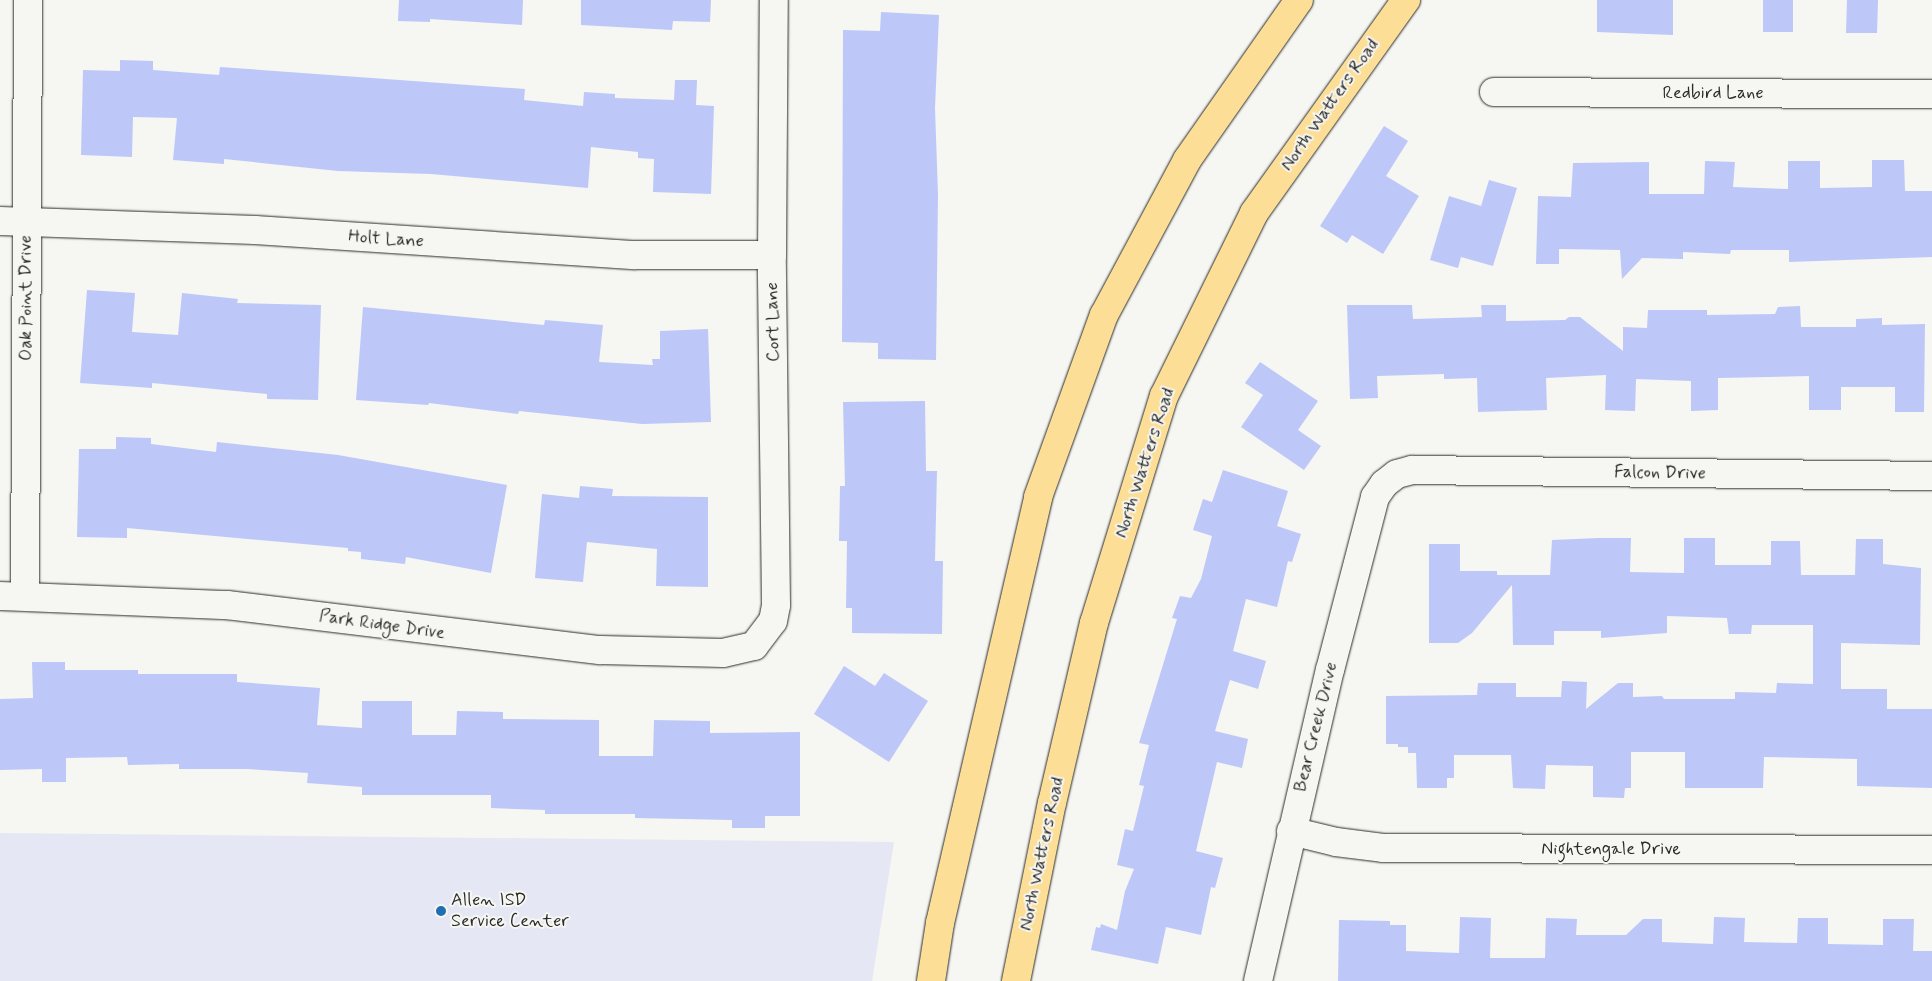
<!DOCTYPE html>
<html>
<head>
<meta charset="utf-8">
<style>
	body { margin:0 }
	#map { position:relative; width:1932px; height:981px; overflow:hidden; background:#f6f6f2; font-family:Mynerve,sans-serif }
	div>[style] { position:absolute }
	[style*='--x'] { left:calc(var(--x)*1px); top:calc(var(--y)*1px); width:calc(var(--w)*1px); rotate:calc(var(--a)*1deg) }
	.built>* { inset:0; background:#e5e8f4 }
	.building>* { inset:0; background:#bdc8f9 }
	.roads { filter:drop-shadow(0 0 1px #2b2b2b) drop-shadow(0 0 1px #2b2b2b) }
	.minor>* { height:28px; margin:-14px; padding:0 14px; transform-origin:14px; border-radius:14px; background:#f6f6f2 }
	.major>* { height:28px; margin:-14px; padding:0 14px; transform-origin:14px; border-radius:14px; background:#fcde96 }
	.dots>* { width:14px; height:14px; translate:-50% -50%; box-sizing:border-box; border:2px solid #f6f6f2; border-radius:50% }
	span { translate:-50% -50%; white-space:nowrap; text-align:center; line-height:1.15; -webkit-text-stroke:4px #f6f6f2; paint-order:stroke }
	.street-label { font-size:18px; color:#2b2b2b }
	.poi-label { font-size:18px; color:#2b2b2b }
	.left { translate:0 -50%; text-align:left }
</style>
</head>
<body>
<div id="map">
	<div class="built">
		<div style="clip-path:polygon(0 833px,894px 842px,872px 981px,0 981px)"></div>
	</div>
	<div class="building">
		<div style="clip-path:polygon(399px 0,523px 0,522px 25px,430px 19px,430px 22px,398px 21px)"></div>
		<div style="clip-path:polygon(581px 0,711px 0,710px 22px,673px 21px,672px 30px,581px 25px)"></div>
		<div style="clip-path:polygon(1597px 0,1673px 0,1673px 35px,1597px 32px)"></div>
		<div style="clip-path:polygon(1763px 0,1793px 0,1793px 32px,1763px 32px)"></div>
		<div style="clip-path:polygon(1847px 0,1878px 0,1877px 33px,1846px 33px)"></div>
		<div style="clip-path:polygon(881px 12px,939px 15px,935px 108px,938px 195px,936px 360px,878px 359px,878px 343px,842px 342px,843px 30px,880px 31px)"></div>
		<div style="clip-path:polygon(120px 60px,153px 61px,153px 70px,219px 75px,220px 67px,525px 89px,524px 100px,583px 106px,584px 92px,615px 94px,615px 98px,674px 100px,675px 80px,697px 80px,696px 105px,714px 106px,711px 194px,653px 192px,654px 159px,638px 158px,638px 152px,591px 147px,588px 188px,431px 174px,338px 171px,224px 159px,224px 164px,173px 160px,177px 118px,133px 117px,132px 157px,81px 155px,83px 70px,120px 71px)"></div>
		<div style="clip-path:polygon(1384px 126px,1408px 141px,1386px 176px,1419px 196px,1383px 254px,1352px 235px,1347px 243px,1320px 226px)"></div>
		<div style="clip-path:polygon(1872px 160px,1904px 160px,1905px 191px,1932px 191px,1932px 257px,1789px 262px,1789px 250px,1731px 250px,1730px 254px,1683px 252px,1683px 259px,1642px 258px,1622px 279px,1620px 250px,1559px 249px,1559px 264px,1536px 264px,1538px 196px,1571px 197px,1573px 163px,1649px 162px,1649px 194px,1704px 194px,1705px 161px,1735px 162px,1733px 187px,1788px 189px,1788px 161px,1820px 161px,1820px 188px,1872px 187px)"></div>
		<div style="clip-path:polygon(1489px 180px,1517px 188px,1493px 266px,1461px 257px,1458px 268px,1430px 260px,1449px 196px,1481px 206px)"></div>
		<div style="clip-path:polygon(87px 290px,135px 293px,132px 332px,178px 335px,182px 293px,238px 299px,237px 303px,321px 305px,318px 400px,267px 399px,267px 394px,152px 383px,152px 388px,80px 383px)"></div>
		<div style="clip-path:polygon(1347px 305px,1412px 305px,1413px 319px,1482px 317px,1481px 305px,1506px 305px,1506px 321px,1565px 320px,1569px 317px,1580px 317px,1623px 351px,1623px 327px,1647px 328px,1648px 310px,1707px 310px,1707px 315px,1775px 314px,1778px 307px,1800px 306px,1801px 327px,1856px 327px,1856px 319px,1882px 318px,1882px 325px,1925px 324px,1924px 412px,1895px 412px,1895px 387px,1841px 387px,1841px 410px,1809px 410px,1809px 376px,1718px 378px,1718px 410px,1691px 411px,1691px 381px,1636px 379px,1635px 411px,1605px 410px,1606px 375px,1546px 378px,1547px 410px,1478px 412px,1477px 378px,1444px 379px,1444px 374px,1377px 376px,1378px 398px,1350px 399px)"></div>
		<div style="clip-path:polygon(363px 307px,544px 325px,545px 320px,603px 325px,599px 362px,653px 365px,652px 359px,660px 359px,660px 331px,708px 329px,711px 422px,642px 424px,519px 411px,518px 414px,429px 403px,428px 405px,356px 400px)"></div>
		<div style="clip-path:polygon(1260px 362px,1318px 401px,1298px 430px,1321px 446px,1304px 470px,1241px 427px,1263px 395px,1245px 383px)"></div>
		<div style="clip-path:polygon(925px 401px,926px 471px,937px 471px,935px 561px,943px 561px,942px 634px,852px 633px,852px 608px,846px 608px,847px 541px,839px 541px,840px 486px,845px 486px,843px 402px)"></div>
		<div style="clip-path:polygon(116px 437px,151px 438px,151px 444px,216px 452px,217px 442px,338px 455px,507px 485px,491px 573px,406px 557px,405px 564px,361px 559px,361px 552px,348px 551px,348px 548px,127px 528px,127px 538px,77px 537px,79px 449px,116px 449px)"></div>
		<div style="clip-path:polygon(1223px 470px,1288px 491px,1277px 526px,1301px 534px,1292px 562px,1288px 561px,1277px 607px,1246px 599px,1233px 651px,1266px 661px,1258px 689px,1230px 680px,1215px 731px,1248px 739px,1242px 768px,1217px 762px,1196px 851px,1223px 858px,1215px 888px,1211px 887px,1201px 935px,1166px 927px,1158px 964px,1091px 950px,1096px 927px,1100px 928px,1101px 924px,1117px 930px,1125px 891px,1134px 869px,1117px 865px,1125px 829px,1133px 831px,1144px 786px,1139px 785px,1149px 745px,1139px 743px,1177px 619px,1172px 618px,1180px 596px,1191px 598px,1201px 579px,1212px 536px,1193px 530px,1203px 499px,1212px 502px)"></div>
		<div style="clip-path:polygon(580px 486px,613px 489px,612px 496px,708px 497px,708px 587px,656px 586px,657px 549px,587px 542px,583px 582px,535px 578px,542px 494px,579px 498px)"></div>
		<div style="clip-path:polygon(1599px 538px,1631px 538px,1630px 572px,1684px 573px,1684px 538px,1715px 538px,1715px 565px,1771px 565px,1771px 541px,1800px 541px,1801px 575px,1855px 575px,1856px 539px,1883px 539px,1883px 564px,1921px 568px,1920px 645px,1841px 643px,1841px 689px,1887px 689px,1887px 709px,1932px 709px,1932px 788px,1857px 786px,1857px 759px,1764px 757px,1763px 788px,1685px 788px,1685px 752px,1631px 752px,1631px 788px,1625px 788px,1624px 798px,1593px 797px,1593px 766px,1546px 765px,1545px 789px,1513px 788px,1511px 755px,1454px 755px,1454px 778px,1447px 778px,1447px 788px,1417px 788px,1416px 753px,1408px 753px,1408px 747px,1398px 747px,1398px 744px,1386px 744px,1386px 696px,1477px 695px,1478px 683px,1516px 683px,1516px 697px,1561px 697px,1562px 681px,1587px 682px,1586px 709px,1618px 683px,1633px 683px,1633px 697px,1662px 696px,1664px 699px,1735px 699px,1735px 692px,1776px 693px,1777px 683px,1813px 684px,1813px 625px,1752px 625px,1751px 634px,1729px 634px,1727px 618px,1667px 616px,1667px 633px,1601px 638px,1601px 631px,1554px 631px,1554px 645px,1513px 645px,1512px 585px,1472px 633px,1458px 643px,1429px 643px,1429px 544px,1460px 544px,1460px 571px,1497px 571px,1497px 575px,1550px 575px,1552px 540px)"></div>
		<div style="clip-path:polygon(32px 662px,65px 662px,65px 670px,138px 670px,138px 674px,237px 674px,237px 682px,320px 688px,317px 725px,362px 728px,362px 701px,412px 701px,412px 735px,456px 735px,457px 711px,503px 712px,503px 719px,599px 720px,599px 756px,653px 756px,654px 720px,710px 721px,710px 733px,800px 732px,800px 816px,765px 816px,765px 828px,732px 828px,732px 820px,635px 818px,635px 814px,545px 814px,545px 810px,491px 808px,491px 795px,362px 795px,362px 787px,307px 783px,308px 773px,247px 769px,179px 769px,179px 764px,128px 765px,127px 757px,66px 758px,66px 782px,42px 782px,42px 769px,0 770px,0 699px,33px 698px)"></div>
		<div style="clip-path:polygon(844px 666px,875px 686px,884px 673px,928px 701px,889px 762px,814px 714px)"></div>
		<div style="clip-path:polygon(1460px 917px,1491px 918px,1490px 958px,1545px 958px,1546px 918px,1577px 919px,1576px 935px,1626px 935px,1643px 919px,1662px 919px,1662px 942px,1713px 944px,1714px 917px,1745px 918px,1744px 942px,1797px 943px,1798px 918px,1828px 918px,1828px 944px,1883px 945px,1883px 919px,1914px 919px,1913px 951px,1932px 951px,1932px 981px,1338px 981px,1339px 920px,1390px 921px,1390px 925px,1406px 925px,1406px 951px,1459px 953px)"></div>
	</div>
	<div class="roads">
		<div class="minor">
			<div style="--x:1494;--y:92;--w:438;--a:0.3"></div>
			<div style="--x:0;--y:221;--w:255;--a:2"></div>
			<div style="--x:255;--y:230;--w:381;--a:3.8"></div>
			<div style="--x:635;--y:255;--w:137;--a:0"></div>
			<div style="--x:25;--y:595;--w:595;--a:-89.71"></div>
			<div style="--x:0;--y:596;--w:227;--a:2.3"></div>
			<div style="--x:227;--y:605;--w:377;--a:6.9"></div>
			<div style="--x:601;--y:650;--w:122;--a:1.4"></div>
			<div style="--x:723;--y:653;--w:32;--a:-13"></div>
			<div style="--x:754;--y:646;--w:31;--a:-53"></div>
			<div style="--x:773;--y:621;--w:16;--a:-79"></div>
			<div style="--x:776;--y:605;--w:350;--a:-90.7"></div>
			<div style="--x:772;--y:255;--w:255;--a:-89.6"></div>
			<div style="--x:1291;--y:831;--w:46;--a:13.7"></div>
			<div style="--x:1336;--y:842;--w:47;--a:7.3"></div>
			<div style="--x:1383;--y:848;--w:549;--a:0.21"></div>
			<div style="--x:1258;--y:981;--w:319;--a:-77"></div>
			<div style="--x:1330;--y:670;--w:179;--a:-75.4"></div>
			<div style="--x:1375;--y:497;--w:16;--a:-55"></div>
			<div style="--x:1384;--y:484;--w:16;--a:-38"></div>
			<div style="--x:1397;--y:474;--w:16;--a:-15"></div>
			<div style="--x:1412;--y:470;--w:520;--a:0.66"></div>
		</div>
		<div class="major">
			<div style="--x:931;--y:981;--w:59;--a:-81.2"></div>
			<div style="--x:940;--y:923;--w:437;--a:-77"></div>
			<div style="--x:1038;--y:497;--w:194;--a:-70.1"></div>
			<div style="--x:1104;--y:315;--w:176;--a:-61.8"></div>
			<div style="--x:1187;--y:160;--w:195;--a:-55"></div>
			<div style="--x:1016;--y:981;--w:182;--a:-78.6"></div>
			<div style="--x:1052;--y:803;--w:185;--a:-76.9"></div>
			<div style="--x:1094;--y:623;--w:238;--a:-72.9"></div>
			<div style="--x:1164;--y:396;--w:204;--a:-63.8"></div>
			<div style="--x:1254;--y:213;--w:262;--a:-54.5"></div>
		</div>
	</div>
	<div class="dots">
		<div style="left:441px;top:911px;background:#1f6fb2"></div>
	</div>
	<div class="street-label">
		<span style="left:1713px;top:93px">Redbird Lane</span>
		<span style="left:1330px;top:105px;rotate:-55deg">North Watters Road</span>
		<span style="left:386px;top:239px;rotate:4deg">Holt Lane</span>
		<span style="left:26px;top:298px;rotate:-90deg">Oak Point Drive</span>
		<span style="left:773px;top:322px;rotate:-91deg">Cort Lane</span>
		<span style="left:1145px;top:463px;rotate:-72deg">North Watters Road</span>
		<span style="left:1660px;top:473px;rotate:1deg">Falcon Drive</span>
		<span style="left:382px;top:625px;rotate:8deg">Park Ridge Drive</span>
		<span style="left:1316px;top:727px;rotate:-76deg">Bear Creek Drive</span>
		<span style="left:1611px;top:849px">Nightengale Drive</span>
		<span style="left:1042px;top:854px;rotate:-78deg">North Watters Road</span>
	</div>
	<div class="poi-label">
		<span class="left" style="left:451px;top:911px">Allen ISD<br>Service Center</span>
	</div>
</div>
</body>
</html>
